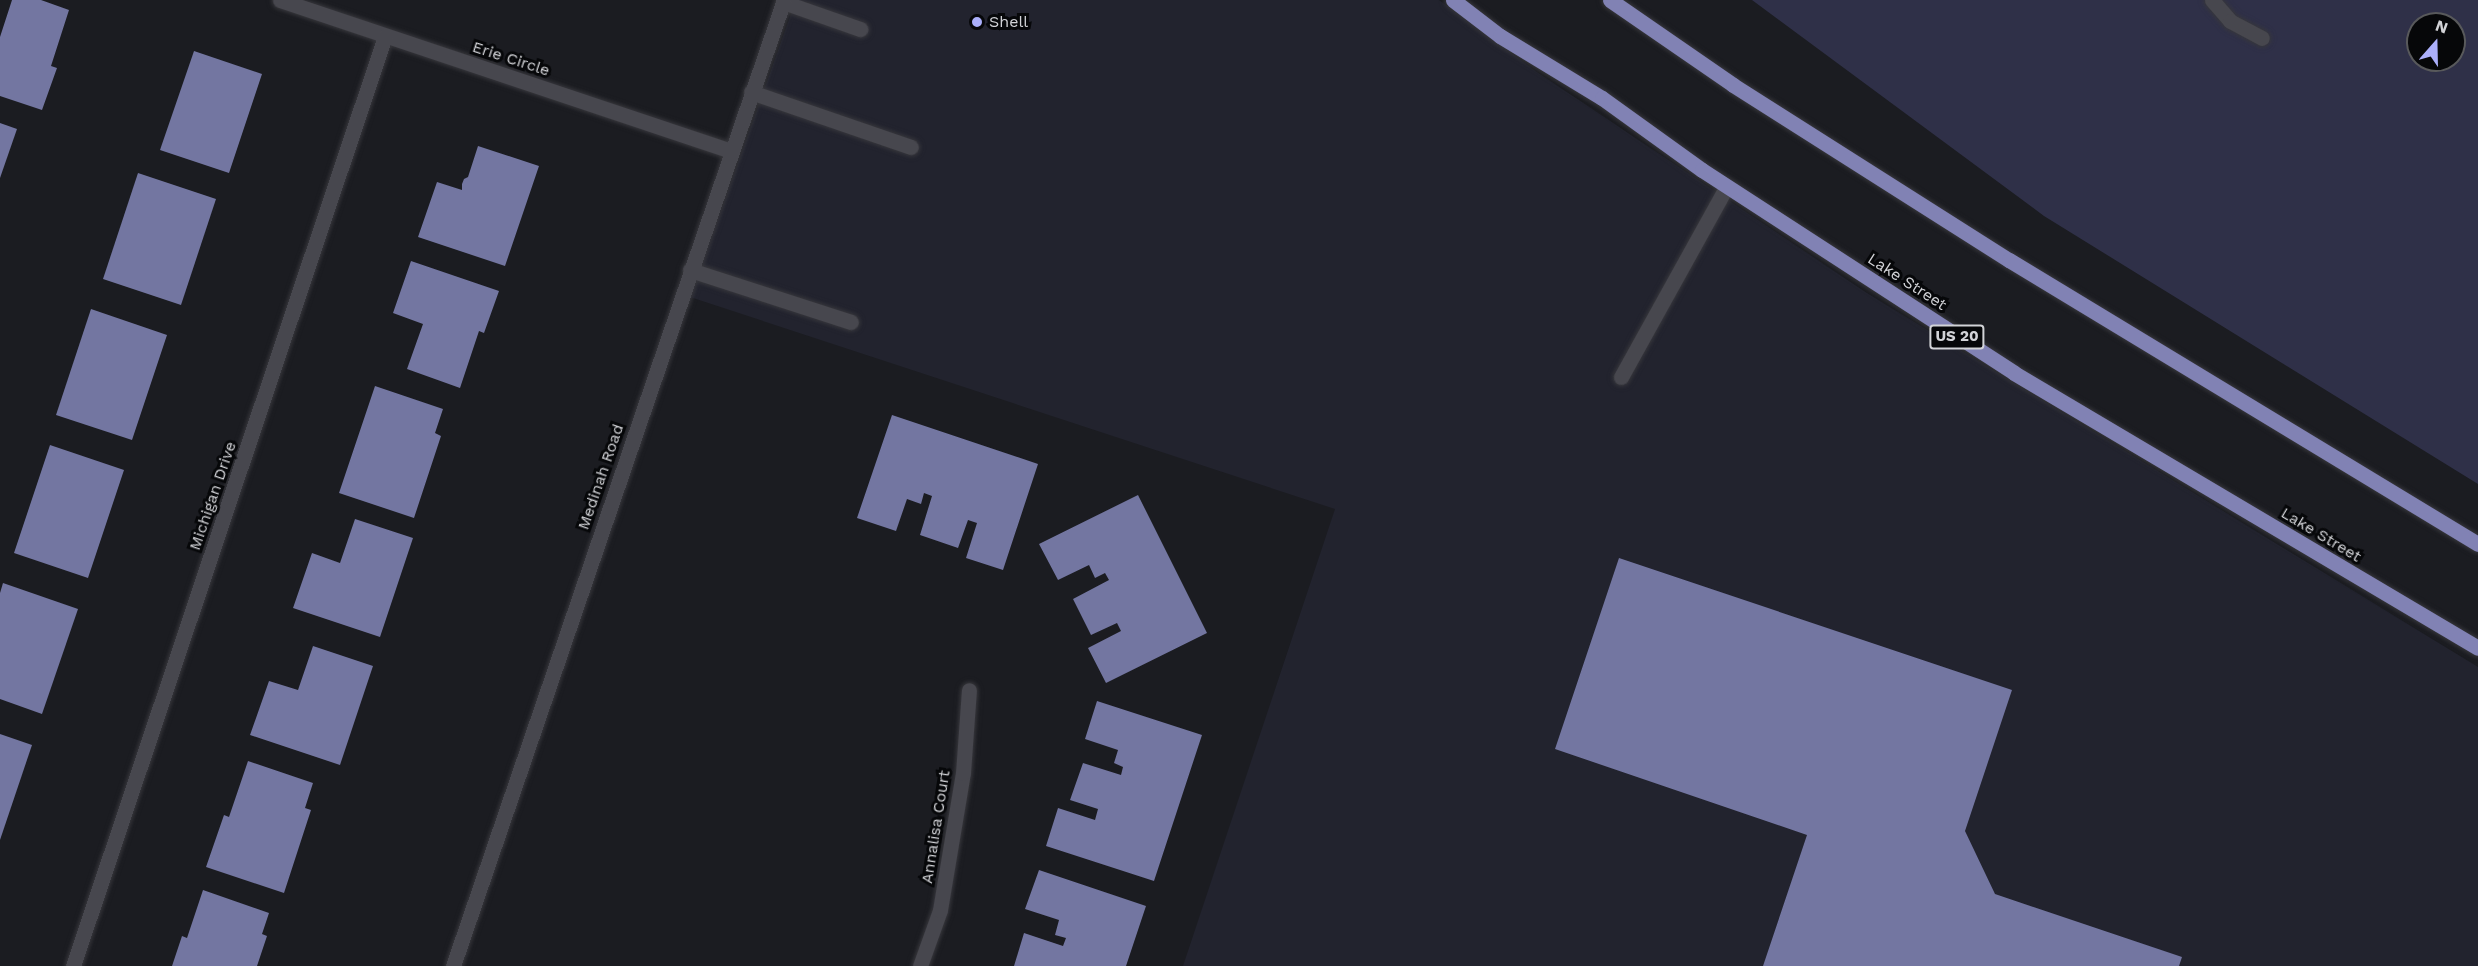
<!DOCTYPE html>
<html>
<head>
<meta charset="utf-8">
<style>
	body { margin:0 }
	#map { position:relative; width:2478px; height:966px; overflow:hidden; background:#1b1c21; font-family:"Work Sans",sans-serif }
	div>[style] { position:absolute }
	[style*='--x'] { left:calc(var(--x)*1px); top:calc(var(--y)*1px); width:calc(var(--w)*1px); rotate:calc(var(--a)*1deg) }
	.built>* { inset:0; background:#22232e }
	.green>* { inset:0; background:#2f3048 }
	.building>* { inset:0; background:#7376a1 }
	.roads { filter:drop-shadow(0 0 2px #37373c) drop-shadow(0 0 2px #37373c) }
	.minor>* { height:15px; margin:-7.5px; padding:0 7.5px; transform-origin:7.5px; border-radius:7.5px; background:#47474e }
	.major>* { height:15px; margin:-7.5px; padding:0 7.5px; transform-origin:7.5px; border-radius:7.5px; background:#8182b4 }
	.dots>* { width:16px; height:16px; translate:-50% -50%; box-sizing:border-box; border:3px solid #060709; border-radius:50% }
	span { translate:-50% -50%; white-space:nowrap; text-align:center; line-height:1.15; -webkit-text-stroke:6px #060709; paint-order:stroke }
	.shield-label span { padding:2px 4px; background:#060709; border:2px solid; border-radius:4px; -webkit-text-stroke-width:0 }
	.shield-label { font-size:15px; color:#d2d3d7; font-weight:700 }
	.poi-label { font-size:16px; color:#d2d3d7 }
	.left { translate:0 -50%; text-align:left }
	.street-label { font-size:16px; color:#d2d3d7 }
	.north { position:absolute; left:2406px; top:12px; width:60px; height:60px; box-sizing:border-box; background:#060709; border:2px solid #58595b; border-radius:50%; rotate:20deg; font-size:16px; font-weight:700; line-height:24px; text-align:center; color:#d2d3d7 }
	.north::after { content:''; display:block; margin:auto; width:21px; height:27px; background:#abaffb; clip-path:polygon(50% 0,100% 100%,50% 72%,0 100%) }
</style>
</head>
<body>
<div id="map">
	<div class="built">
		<div style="clip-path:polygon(796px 0,1439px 0,1537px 72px,1867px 293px,2478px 667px,2478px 966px,1183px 966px,1335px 509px,690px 297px)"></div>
	</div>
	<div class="green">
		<div style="clip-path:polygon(evenodd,1752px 0,2478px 0,2478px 484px,2044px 216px,1752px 0,2418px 24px,2454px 24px,2454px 60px,2418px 60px,2418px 24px)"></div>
	</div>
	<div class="building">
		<div style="clip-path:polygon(12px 0,41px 0,69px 10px,51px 66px,57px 68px,42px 110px,0 96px,0 37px)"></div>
		<div style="clip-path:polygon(194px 51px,262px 74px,229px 173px,160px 150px)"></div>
		<div style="clip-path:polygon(0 123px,17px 129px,0 178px)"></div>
		<div style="clip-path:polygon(478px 146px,539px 166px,505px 266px,418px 237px,437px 182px,462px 190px,462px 184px,464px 179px,468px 177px)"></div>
		<div style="clip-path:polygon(138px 173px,216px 199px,181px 305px,103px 279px)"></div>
		<div style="clip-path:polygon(411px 261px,499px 291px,484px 333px,479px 331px,460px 388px,407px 369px,423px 324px,393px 313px)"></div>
		<div style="clip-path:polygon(91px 309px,167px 335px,132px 440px,56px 415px)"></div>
		<div style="clip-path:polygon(375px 386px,443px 409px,435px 433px,441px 436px,414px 518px,339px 493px)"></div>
		<div style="clip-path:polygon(892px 415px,1038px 464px,1003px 570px,966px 558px,977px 523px,968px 520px,958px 548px,920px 535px,932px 496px,924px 493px,921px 504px,907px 499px,896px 531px,857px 518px)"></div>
		<div style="clip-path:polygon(50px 445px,124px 470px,88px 578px,14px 553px)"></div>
		<div style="clip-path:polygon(1138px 495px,1207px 633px,1106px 683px,1088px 648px,1121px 631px,1117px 623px,1091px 635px,1073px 599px,1109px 580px,1105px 573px,1095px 578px,1089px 565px,1058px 580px,1039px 544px)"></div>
		<div style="clip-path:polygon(355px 519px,413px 538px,380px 637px,293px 608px,312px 553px,340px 563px)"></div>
		<div style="clip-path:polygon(1619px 558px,2012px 690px,1965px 831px,1995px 894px,2182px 957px,2179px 966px,1763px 966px,1807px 835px,1555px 749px)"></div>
		<div style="clip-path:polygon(3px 583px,78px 609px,42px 714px,0 699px,0 593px)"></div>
		<div style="clip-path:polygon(313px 646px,373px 666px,340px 765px,250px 735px,269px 681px,298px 690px)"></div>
		<div style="clip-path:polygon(1097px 701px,1202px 735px,1154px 881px,1046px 846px,1058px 808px,1095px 820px,1098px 809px,1070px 800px,1083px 763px,1121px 775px,1123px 767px,1114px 763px,1118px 750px,1085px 739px)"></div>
		<div style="clip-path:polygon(0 734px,32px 745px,0 840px)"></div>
		<div style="clip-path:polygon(248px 761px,313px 783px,305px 808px,311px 810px,284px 893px,206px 867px,224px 815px,229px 817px)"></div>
		<div style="clip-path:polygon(1039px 870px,1146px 906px,1126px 966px,1014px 966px,1024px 933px,1063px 946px,1066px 938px,1055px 935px,1059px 920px,1025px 909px)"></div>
		<div style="clip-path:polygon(203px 890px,269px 913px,262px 934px,267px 936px,257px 966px,172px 966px,182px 936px,187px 938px)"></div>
	</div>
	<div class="roads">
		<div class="minor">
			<div style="--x:280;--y:0;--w:475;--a:18.5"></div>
			<div style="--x:2212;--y:0;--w:28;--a:49"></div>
			<div style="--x:2230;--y:21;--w:36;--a:28"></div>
			<div style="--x:783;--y:2;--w:82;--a:19.3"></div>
			<div style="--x:751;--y:92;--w:169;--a:19"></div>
			<div style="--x:690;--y:270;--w:169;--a:17.9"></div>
			<div style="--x:1621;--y:377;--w:218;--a:-61"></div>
			<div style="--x:73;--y:966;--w:981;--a:-71.45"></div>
			<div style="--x:453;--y:966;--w:1021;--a:-71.09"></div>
			<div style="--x:920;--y:966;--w:59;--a:-70.3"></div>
			<div style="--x:940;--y:910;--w:139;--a:-80.5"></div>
			<div style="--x:963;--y:773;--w:83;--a:-85.9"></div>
		</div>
		<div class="major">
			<div style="--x:1453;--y:0;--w:59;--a:37.5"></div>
			<div style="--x:1500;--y:36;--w:119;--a:31.3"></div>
			<div style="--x:1602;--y:98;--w:123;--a:35.8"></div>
			<div style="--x:1702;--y:170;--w:372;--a:33"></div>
			<div style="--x:2014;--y:373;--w:539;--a:30.65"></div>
			<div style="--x:1610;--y:0;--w:150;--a:34.6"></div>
			<div style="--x:1733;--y:85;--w:327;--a:32.4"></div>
			<div style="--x:2009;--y:260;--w:548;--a:31.2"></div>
		</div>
	</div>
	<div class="dots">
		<div style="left:977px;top:22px;background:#abaffb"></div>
	</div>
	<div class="shield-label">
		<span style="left:1957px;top:337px">US 20</span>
	</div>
	<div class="poi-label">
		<span class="left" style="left:989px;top:22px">Shell</span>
	</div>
	<div class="street-label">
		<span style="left:511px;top:59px;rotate:18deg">Erie Circle</span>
		<span style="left:1907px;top:282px;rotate:33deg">Lake Street</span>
		<span style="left:601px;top:477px;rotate:-71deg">Medinah Road</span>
		<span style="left:213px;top:496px;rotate:-71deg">Michigan Drive</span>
		<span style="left:2321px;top:535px;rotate:31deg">Lake Street</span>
		<span style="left:936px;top:827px;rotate:-81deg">Annalisa Court</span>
	</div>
	<div class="north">N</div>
</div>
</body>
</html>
